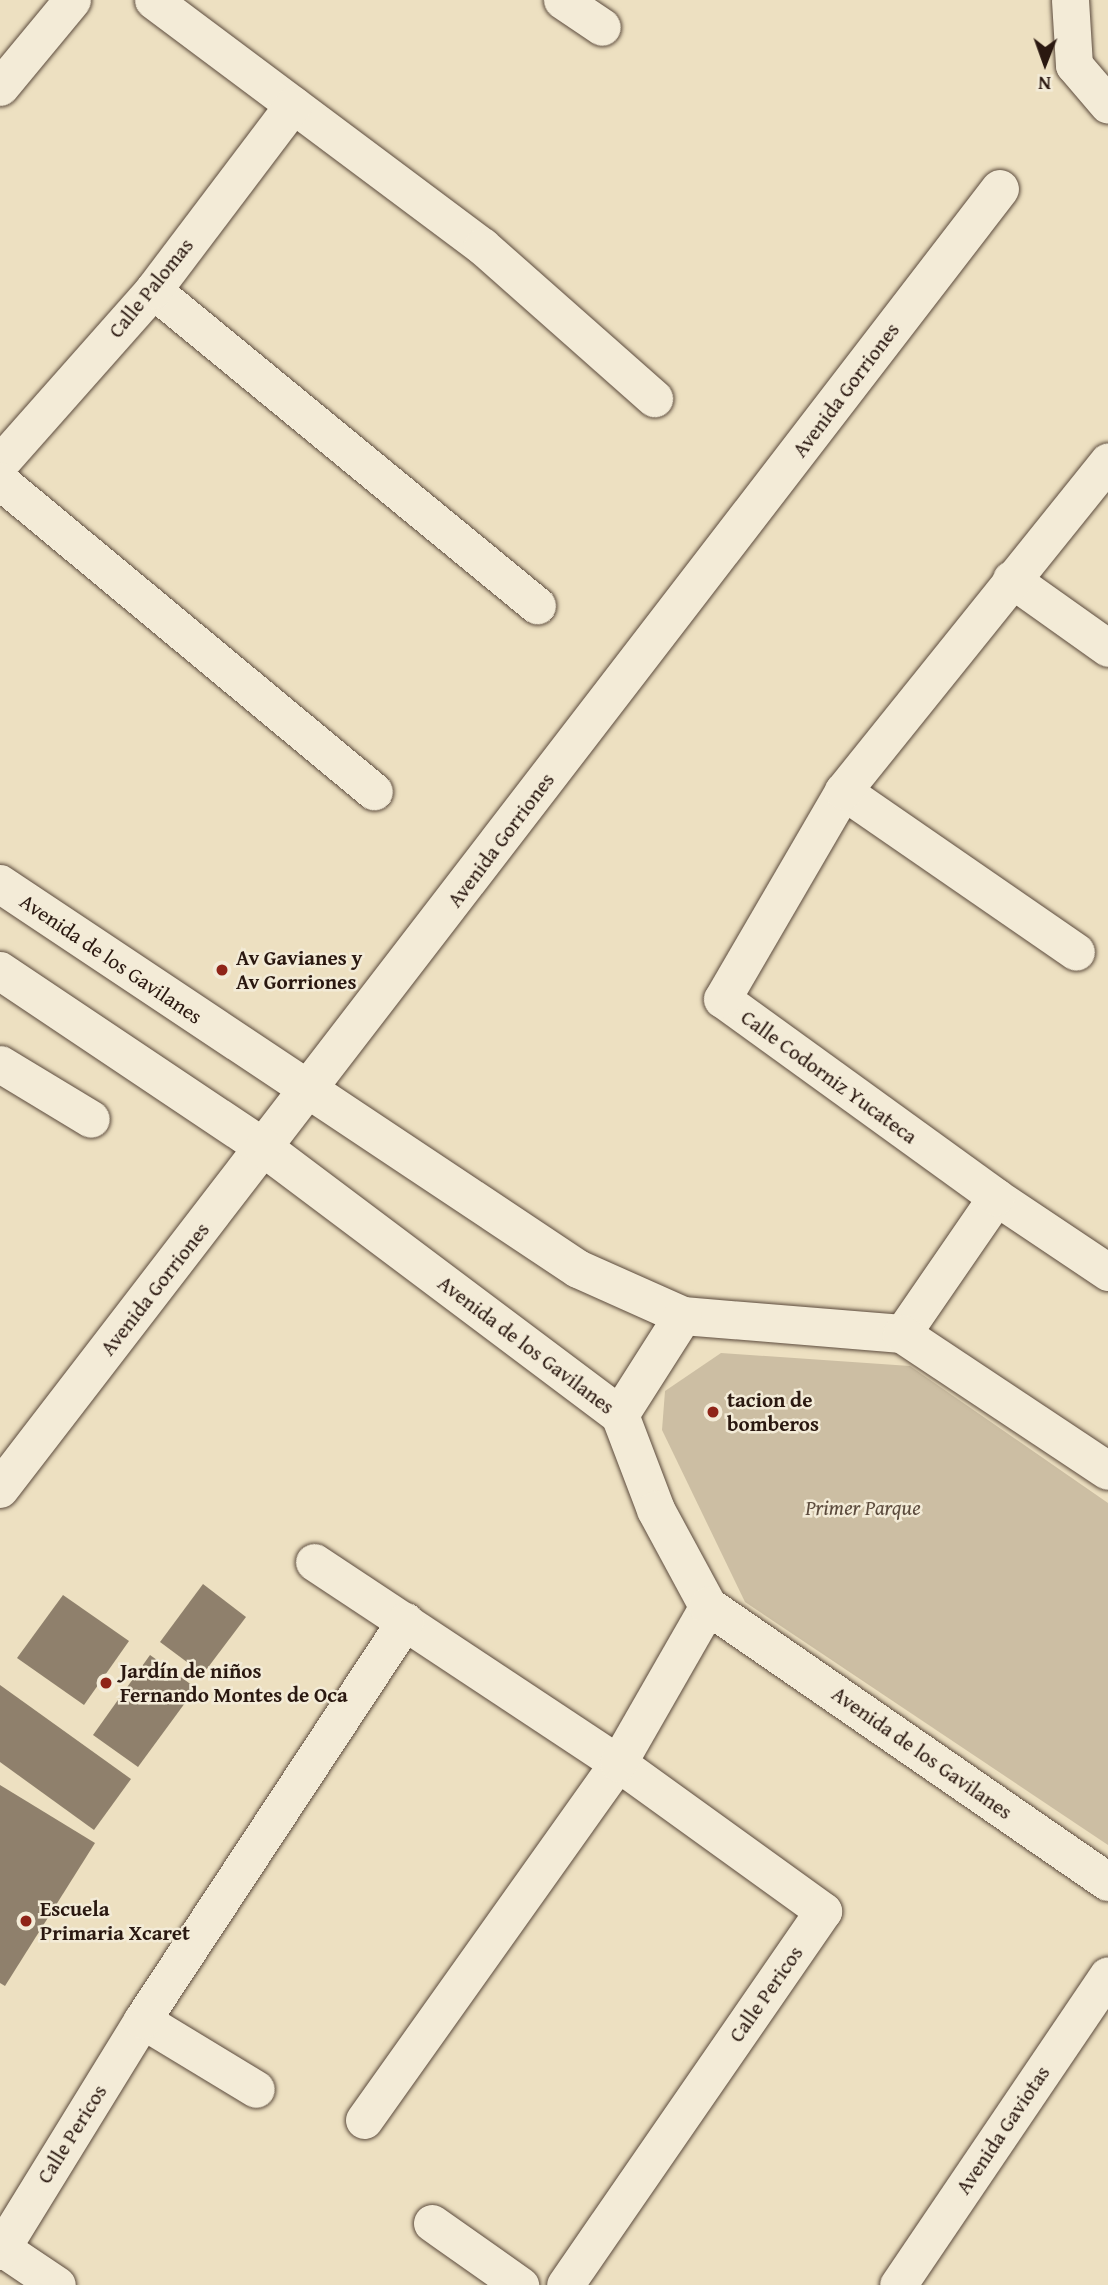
<!DOCTYPE html>
<html>
<head>
<meta charset="utf-8">
<style>
	body { margin:0 }
	#map { position:relative; width:1108px; height:2285px; overflow:hidden; background:#ede0c1; font-family:"Gentium Book Plus",serif }
	div>[style] { position:absolute }
	[style*='--x'] { left:calc(var(--x)*1px); top:calc(var(--y)*1px); width:calc(var(--w)*1px); rotate:calc(var(--a)*1deg) }
	.green>* { inset:0; background:#ccbea3 }
	.building>* { inset:0; background:#8f806c }
	.roads { filter:drop-shadow(0 0 2px #5b4a3c) drop-shadow(0 0 2px #5b4a3c) }
	.minor>* { height:37px; margin:-18.5px; padding:0 18.5px; transform-origin:18.5px; border-radius:18.5px; background:#f3ebd7 }
	.tertiary>* { height:38px; margin:-19px; padding:0 19px; transform-origin:19px; border-radius:19px; background:#f3ebd7 }
	.secondary>* { height:38px; margin:-19px; padding:0 19px; transform-origin:19px; border-radius:19px; background:#f3ebd7 }
	.dots>* { width:19px; height:19px; translate:-50% -50%; box-sizing:border-box; border:4px solid #f3ebd7; border-radius:50% }
	span { translate:-50% -50%; white-space:nowrap; text-align:center; line-height:1.15; -webkit-text-stroke:5px #f3ebd7; paint-order:stroke }
	.street-label { font-size:21px; color:#2a1810 }
	.poi-label { font-size:21px; color:#2a1810; font-weight:700 }
	.left { translate:0 -50%; text-align:left }
	.park-label { font-size:21px; color:#5b4a3c; font-style:italic }
	.north { position:absolute; left:1010px; top:28px; width:70px; height:70px; -webkit-text-stroke:5px #f3ebd7; paint-order:stroke; rotate:181deg; font-size:19px; font-weight:700; line-height:28px; text-align:center; color:#2a1810 }
	.north::after { content:''; display:block; margin:auto; width:24px; height:32px; background:#2a1810; clip-path:polygon(50% 0,100% 100%,50% 72%,0 100%) }
</style>
</head>
<body>
<div id="map">
	<div class="green">
		<div style="clip-path:polygon(721px 1353px,910px 1366px,1108px 1503px,1108px 1845px,745px 1602px,662px 1430px,665px 1391px)"></div>
	</div>
	<div class="building">
		<div style="clip-path:polygon(203px 1584px,246px 1617px,203px 1674px,160px 1642px)"></div>
		<div style="clip-path:polygon(63px 1595px,129px 1641px,84px 1705px,17px 1658px)"></div>
		<div style="clip-path:polygon(150px 1655px,196px 1688px,138px 1767px,93px 1735px)"></div>
		<div style="clip-path:polygon(0 1685px,131px 1779px,94px 1830px,0 1762px)"></div>
		<div style="clip-path:polygon(0 1785px,95px 1843px,5px 1986px,0 1983px)"></div>
	</div>
	<div class="roads">
		<div class="minor">
			<div style="--x:153;--y:0;--w:411;--a:36.8"></div>
			<div style="--x:482;--y:246;--w:230;--a:41.5"></div>
			<div style="--x:562;--y:0;--w:48;--a:34"></div>
			<div style="--x:1070;--y:0;--w:65;--a:86.5"></div>
			<div style="--x:1074;--y:65;--w:52;--a:49.6"></div>
			<div style="--x:0;--y:87;--w:113;--a:-50.4"></div>
			<div style="--x:153;--y:290;--w:497;--a:39.4"></div>
			<div style="--x:0;--y:463;--w:231;--a:-48.5"></div>
			<div style="--x:153;--y:290;--w:232;--a:-52.9"></div>
			<div style="--x:0;--y:481;--w:486;--a:39.7"></div>
			<div style="--x:1011;--y:579;--w:119;--a:35.4"></div>
			<div style="--x:843;--y:791;--w:283;--a:34.6"></div>
			<div style="--x:0;--y:1064;--w:106;--a:31.1"></div>
			<div style="--x:996;--y:1197;--w:135;--a:33.8"></div>
			<div style="--x:902;--y:1334;--w:166;--a:-55.5"></div>
			<div style="--x:996;--y:1197;--w:338;--a:-144.1"></div>
			<div style="--x:722;--y:999;--w:241;--a:-59.8"></div>
			<div style="--x:843;--y:791;--w:423;--a:-51.2"></div>
			<div style="--x:314;--y:1562;--w:364;--a:33.5"></div>
			<div style="--x:618;--y:1763;--w:253;--a:35.8"></div>
			<div style="--x:823;--y:1911;--w:454;--a:124.6"></div>
			<div style="--x:142;--y:2020;--w:133;--a:31.2"></div>
			<div style="--x:364;--y:2120;--w:438;--a:-54.6"></div>
			<div style="--x:618;--y:1763;--w:181;--a:-60.2"></div>
			<div style="--x:432;--y:2223;--w:108;--a:35.2"></div>
			<div style="--x:2;--y:2248;--w:66;--a:33.9"></div>
			<div style="--x:0;--y:2251;--w:271;--a:-58.4"></div>
			<div style="--x:142;--y:2020;--w:478;--a:-56.6"></div>
			<div style="--x:898;--y:2285;--w:374;--a:-55.9"></div>
		</div>
		<div class="tertiary">
			<div style="--x:0;--y:1489;--w:1640;--a:-52.43"></div>
		</div>
		<div class="secondary">
			<div style="--x:0;--y:884;--w:694;--a:33.67"></div>
			<div style="--x:578;--y:1269;--w:115;--a:24.1"></div>
			<div style="--x:683;--y:1316;--w:220;--a:4.7"></div>
			<div style="--x:902;--y:1334;--w:247;--a:33.6"></div>
			<div style="--x:0;--y:971;--w:318;--a:33.8"></div>
			<div style="--x:264;--y:1148;--w:445;--a:36.9"></div>
			<div style="--x:620;--y:1415;--w:102;--a:69.2"></div>
			<div style="--x:656;--y:1510;--w:109;--a:61.6"></div>
			<div style="--x:708;--y:1606;--w:486;--a:34.6"></div>
			<div style="--x:620;--y:1415;--w:117;--a:-57.5"></div>
		</div>
	</div>
	<div class="dots">
		<div style="left:222px;top:970px;background:#8f2418"></div>
		<div style="left:713px;top:1412px;background:#8f2418"></div>
		<div style="left:106px;top:1683px;background:#8f2418"></div>
		<div style="left:26px;top:1921px;background:#8f2418"></div>
	</div>
	<div class="street-label">
		<span style="left:151px;top:288px;rotate:-51deg">Calle Palomas</span>
		<span style="left:846px;top:390px;rotate:-53deg">Avenida Gorriones</span>
		<span style="left:501px;top:840px;rotate:-53deg">Avenida Gorriones</span>
		<span style="left:111px;top:959px;rotate:34deg">Avenida de los Gavilanes</span>
		<span style="left:829px;top:1077px;rotate:36deg">Calle Codorniz Yucateca</span>
		<span style="left:155px;top:1289px;rotate:-52deg">Avenida Gorriones</span>
		<span style="left:526px;top:1345px;rotate:37deg">Avenida de los Gavilanes</span>
		<span style="left:922px;top:1753px;rotate:35deg">Avenida de los Gavilanes</span>
		<span style="left:766px;top:1994px;rotate:-55deg">Calle Pericos</span>
		<span style="left:1003px;top:2130px;rotate:-56deg">Avenida Gaviotas</span>
		<span style="left:72px;top:2134px;rotate:-58deg">Calle Pericos</span>
	</div>
	<div class="poi-label">
		<span class="left" style="left:236px;top:970px">Av Gavianes y<br>Av Gorriones</span>
		<span class="left" style="left:727px;top:1412px">tacion de<br>bomberos</span>
		<span class="left" style="left:120px;top:1683px">Jardín de niños<br>Fernando Montes de Oca</span>
		<span class="left" style="left:40px;top:1921px">Escuela<br>Primaria Xcaret</span>
	</div>
	<div class="park-label">
		<span style="left:863px;top:1508px">Primer Parque</span>
	</div>
	<div class="north">N</div>
</div>
</body>
</html>
